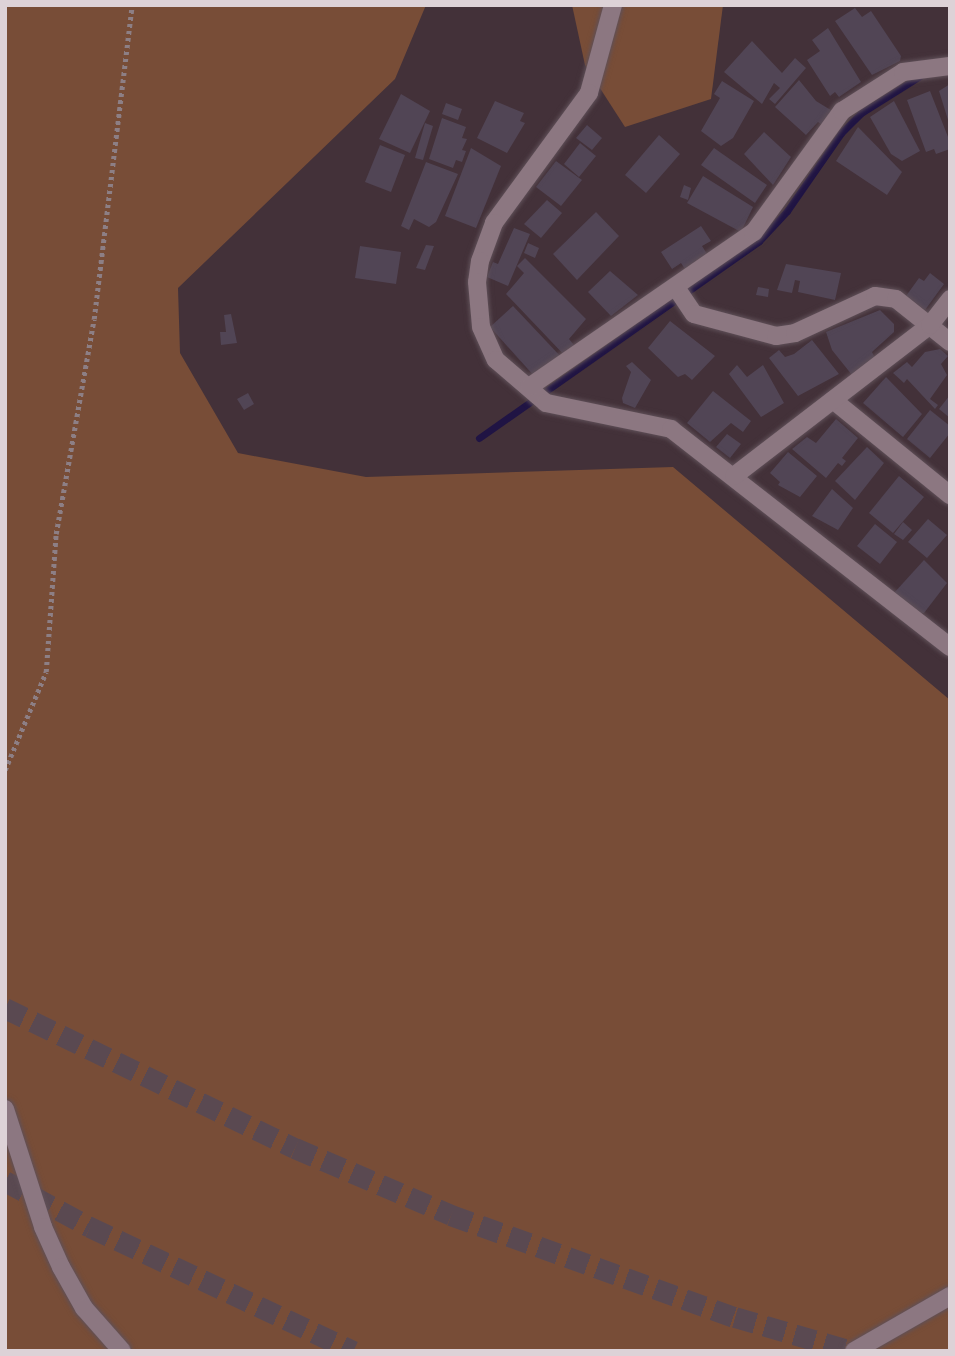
<!DOCTYPE html>
<html>
<head>
<meta charset="utf-8">
<style>
	body { margin:0 }
	#map { position:relative; width:955px; height:1356px; overflow:hidden; background:#433139; font-family:"Source Sans 3",sans-serif }
	div>[style] { position:absolute }
	[style*='--x'] { left:calc(var(--x)*1px); top:calc(var(--y)*1px); width:calc(var(--w)*1px); rotate:calc(var(--a)*1deg) }
	.green>* { inset:0; background:#784d37 }
	.stream>* { height:7px; margin:-3.5px; padding:0 3.5px; transform-origin:3.5px; border-radius:3.5px; background:#201444 }
	.building>* { inset:0; background:#514555 }
	.highway-tunnel>* { height:21px; margin-top:-10.5px; transform-origin:0; background:repeating-linear-gradient(90deg,#5a4951 0 21px,transparent 0 31px) }
	.path>* { height:4.5px; margin-top:-2.25px; transform-origin:0; background:repeating-linear-gradient(90deg,#8d7f85 0 3.5px,transparent 0 7px) }
	.roads { filter:drop-shadow(0 0 2px #5f5058) drop-shadow(0 0 2px #5f5058) }
	.minor>* { height:18px; margin:-9px; padding:0 9px; transform-origin:9px; border-radius:9px; background:#8c7781 }
	span { translate:-50% -50%; white-space:nowrap; text-align:center; line-height:1.15; -webkit-text-stroke:5px #433139; paint-order:stroke }
	.frame { position:absolute; inset:0; border:7px solid #ddd2d7; pointer-events:none }
</style>
</head>
<body>
<div id="map">
	<div class="green">
		<div style="clip-path:polygon(5px 5px,426px 5px,395px 79px,178px 288px,180px 353px,238px 453px,366px 477px,673px 467px,950px 700px,950px 1351px,5px 1351px)"></div>
		<div style="clip-path:polygon(572px 5px,723px 5px,711px 99px,625px 127px,585px 65px)"></div>
	</div>
	<div class="stream">
		<div style="--x:479;--y:438;--w:342;--a:-35.1"></div>
		<div style="--x:759;--y:241;--w:41;--a:-47"></div>
		<div style="--x:787;--y:211;--w:95;--a:-55.3"></div>
		<div style="--x:841;--y:133;--w:28;--a:-45"></div>
		<div style="--x:861;--y:113;--w:70;--a:-32.1"></div>
	</div>
	<div class="building">
		<div style="clip-path:polygon(855px 8px,862px 17px,871px 11px,901px 56px,900px 61px,872px 75px,835px 21px)"></div>
		<div style="clip-path:polygon(828px 28px,861px 82px,839px 97px,835px 92px,830px 96px,807px 60px,820px 51px,812px 40px)"></div>
		<div style="clip-path:polygon(752px 41px,782px 73px,795px 58px,806px 68px,775px 104px,769px 99px,780px 88px,774px 83px,762px 104px,724px 72px)"></div>
		<div style="clip-path:polygon(799px 80px,816px 101px,834px 112px,825px 127px,818px 122px,806px 135px,775px 107px)"></div>
		<div style="clip-path:polygon(722px 81px,754px 101px,733px 138px,721px 146px,701px 131px,720px 98px,714px 94px)"></div>
		<div style="clip-path:polygon(950px 84px,950px 123px,949px 123px,939px 91px)"></div>
		<div style="clip-path:polygon(930px 91px,950px 142px,950px 149px,936px 154px,934px 149px,926px 152px,907px 100px)"></div>
		<div style="clip-path:polygon(401px 94px,430px 111px,410px 153px,379px 139px)"></div>
		<div style="clip-path:polygon(495px 101px,524px 113px,520px 121px,525px 123px,507px 153px,477px 138px)"></div>
		<div style="clip-path:polygon(894px 101px,920px 151px,902px 161px,891px 154px,870px 117px)"></div>
		<div style="clip-path:polygon(446px 103px,462px 109px,458px 120px,442px 114px)"></div>
		<div style="clip-path:polygon(442px 118px,466px 127px,462px 138px,467px 139px,462px 150px,466px 151px,462px 162px,456px 160px,453px 168px,429px 159px)"></div>
		<div style="clip-path:polygon(425px 123px,433px 126px,423px 160px,415px 158px)"></div>
		<div style="clip-path:polygon(587px 125px,602px 138px,592px 150px,576px 138px)"></div>
		<div style="clip-path:polygon(858px 127px,902px 172px,887px 195px,836px 161px)"></div>
		<div style="clip-path:polygon(764px 132px,791px 157px,773px 185px,744px 154px)"></div>
		<div style="clip-path:polygon(659px 135px,680px 154px,646px 193px,625px 175px)"></div>
		<div style="clip-path:polygon(580px 143px,596px 156px,579px 177px,564px 164px)"></div>
		<div style="clip-path:polygon(380px 145px,405px 155px,391px 192px,365px 182px)"></div>
		<div style="clip-path:polygon(471px 148px,501px 166px,476px 228px,445px 216px)"></div>
		<div style="clip-path:polygon(714px 148px,767px 185px,755px 203px,701px 165px)"></div>
		<div style="clip-path:polygon(556px 161px,582px 180px,561px 206px,536px 187px)"></div>
		<div style="clip-path:polygon(426px 162px,458px 174px,436px 222px,429px 227px,414px 219px,409px 230px,401px 226px)"></div>
		<div style="clip-path:polygon(703px 176px,753px 207px,741px 232px,687px 203px)"></div>
		<div style="clip-path:polygon(684px 185px,691px 188px,688px 200px,680px 197px)"></div>
		<div style="clip-path:polygon(547px 200px,562px 213px,541px 238px,524px 224px)"></div>
		<div style="clip-path:polygon(596px 212px,619px 236px,577px 280px,553px 254px)"></div>
		<div style="clip-path:polygon(701px 226px,711px 241px,702px 246px,709px 257px,687px 272px,681px 263px,672px 269px,661px 252px)"></div>
		<div style="clip-path:polygon(514px 228px,530px 234px,508px 286px,487px 277px,493px 262px,498px 264px)"></div>
		<div style="clip-path:polygon(528px 243px,539px 248px,535px 258px,524px 253px)"></div>
		<div style="clip-path:polygon(426px 245px,434px 246px,425px 270px,416px 268px)"></div>
		<div style="clip-path:polygon(360px 246px,401px 252px,396px 284px,355px 278px)"></div>
		<div style="clip-path:polygon(525px 258px,586px 319px,569px 339px,579px 351px,568px 359px,506px 294px,524px 273px,517px 266px)"></div>
		<div style="clip-path:polygon(786px 264px,841px 273px,835px 300px,798px 292px,800px 281px,795px 280px,792px 293px,777px 290px)"></div>
		<div style="clip-path:polygon(610px 271px,638px 295px,611px 316px,588px 292px)"></div>
		<div style="clip-path:polygon(930px 273px,944px 284px,925px 310px,906px 296px,919px 278px,924px 281px)"></div>
		<div style="clip-path:polygon(758px 287px,769px 289px,768px 297px,756px 295px)"></div>
		<div style="clip-path:polygon(513px 306px,563px 359px,535px 377px,490px 327px)"></div>
		<div style="clip-path:polygon(880px 310px,894px 324px,894px 332px,872px 352px,875px 358px,852px 375px,832px 350px,826px 332px)"></div>
		<div style="clip-path:polygon(231px 314px,237px 343px,221px 345px,220px 332px,226px 332px,224px 315px)"></div>
		<div style="clip-path:polygon(670px 321px,715px 356px,692px 380px,685px 374px,678px 377px,648px 348px)"></div>
		<div style="clip-path:polygon(812px 340px,839px 374px,798px 396px,769px 358px,779px 350px,785px 357px,794px 354px)"></div>
		<div style="clip-path:polygon(940px 349px,948px 356px,941px 364px,947px 375px,930px 399px,938px 405px,935px 409px,907px 379px,904px 383px,893px 373px,907px 362px,912px 367px,925px 352px)"></div>
		<div style="clip-path:polygon(632px 362px,651px 380px,635px 408px,623px 403px,622px 398px,631px 372px,626px 366px)"></div>
		<div style="clip-path:polygon(737px 365px,747px 377px,763px 365px,784px 403px,761px 417px,729px 374px)"></div>
		<div style="clip-path:polygon(886px 377px,922px 414px,903px 437px,863px 403px)"></div>
		<div style="clip-path:polygon(713px 391px,751px 421px,743px 432px,731px 423px,710px 442px,687px 423px)"></div>
		<div style="clip-path:polygon(248px 393px,254px 404px,244px 410px,237px 399px)"></div>
		<div style="clip-path:polygon(950px 395px,950px 418px,939px 409px)"></div>
		<div style="clip-path:polygon(930px 410px,950px 426px,950px 433px,930px 458px,907px 439px)"></div>
		<div style="clip-path:polygon(836px 419px,858px 438px,842px 458px,846px 461px,842px 466px,838px 463px,826px 478px,792px 449px,807px 437px,816px 443px)"></div>
		<div style="clip-path:polygon(727px 434px,741px 444px,730px 458px,716px 447px)"></div>
		<div style="clip-path:polygon(867px 447px,884px 463px,855px 500px,835px 481px)"></div>
		<div style="clip-path:polygon(788px 452px,817px 476px,800px 497px,778px 485px,780px 482px,770px 473px)"></div>
		<div style="clip-path:polygon(899px 476px,924px 497px,893px 533px,869px 513px)"></div>
		<div style="clip-path:polygon(832px 489px,853px 508px,838px 530px,812px 516px)"></div>
		<div style="clip-path:polygon(928px 519px,947px 535px,927px 558px,908px 542px)"></div>
		<div style="clip-path:polygon(903px 522px,912px 530px,903px 540px,894px 534px)"></div>
		<div style="clip-path:polygon(875px 524px,897px 542px,880px 564px,857px 546px)"></div>
		<div style="clip-path:polygon(924px 560px,947px 583px,924px 613px,916px 613px,894px 593px)"></div>
	</div>
	<div class="highway-tunnel">
		<div style="--x:5;--y:1008;--w:322;--a:25.8"></div>
		<div style="--x:295;--y:1148;--w:170;--a:23.2"></div>
		<div style="--x:451;--y:1215;--w:302;--a:19.8"></div>
		<div style="--x:735;--y:1317;--w:122;--a:16.2"></div>
		<div style="--x:5;--y:1181;--w:97;--a:28.4"></div>
		<div style="--x:90;--y:1227;--w:291;--a:25.2"></div>
	</div>
	<div class="path">
		<div style="--x:5;--y:770;--w:106;--a:-67.3"></div>
		<div style="--x:46;--y:672;--w:138;--a:-85.9"></div>
		<div style="--x:56;--y:534;--w:218;--a:-80"></div>
		<div style="--x:94;--y:319;--w:316;--a:-83.1"></div>
	</div>
	<div class="roads">
		<div class="minor">
			<div style="--x:613;--y:5;--w:91;--a:105.3"></div>
			<div style="--x:589;--y:93;--w:161;--a:126.2"></div>
			<div style="--x:494;--y:223;--w:40;--a:110.2"></div>
			<div style="--x:480;--y:261;--w:21;--a:98"></div>
			<div style="--x:477;--y:282;--w:45;--a:84.9"></div>
			<div style="--x:481;--y:327;--w:36;--a:66"></div>
			<div style="--x:496;--y:360;--w:66;--a:40.7"></div>
			<div style="--x:546;--y:403;--w:128;--a:11.7"></div>
			<div style="--x:671;--y:429;--w:354;--a:38"></div>
			<div style="--x:677;--y:289;--w:30;--a:56"></div>
			<div style="--x:694;--y:314;--w:85;--a:15"></div>
			<div style="--x:776;--y:336;--w:19;--a:-9"></div>
			<div style="--x:795;--y:333;--w:88;--a:-24.8"></div>
			<div style="--x:875;--y:296;--w:21;--a:8"></div>
			<div style="--x:896;--y:299;--w:69;--a:38.5"></div>
			<div style="--x:529;--y:387;--w:273;--a:-34.6"></div>
			<div style="--x:754;--y:232;--w:150;--a:-54"></div>
			<div style="--x:842;--y:111;--w:72;--a:-32.6"></div>
			<div style="--x:903;--y:72;--w:47;--a:-7.3"></div>
			<div style="--x:833;--y:400;--w:151;--a:39.1"></div>
			<div style="--x:734;--y:476;--w:247;--a:-37.6"></div>
			<div style="--x:930;--y:325;--w:33;--a:-52"></div>
			<div style="--x:5;--y:1109;--w:124;--a:72.1"></div>
			<div style="--x:43;--y:1227;--w:44;--a:65.8"></div>
			<div style="--x:61;--y:1267;--w:47;--a:60.7"></div>
			<div style="--x:84;--y:1308;--w:57;--a:48.5"></div>
			<div style="--x:854;--y:1351;--w:111;--a:-29.8"></div>
		</div>
	</div>
	<div class="frame"></div>
</div>
</body>
</html>
